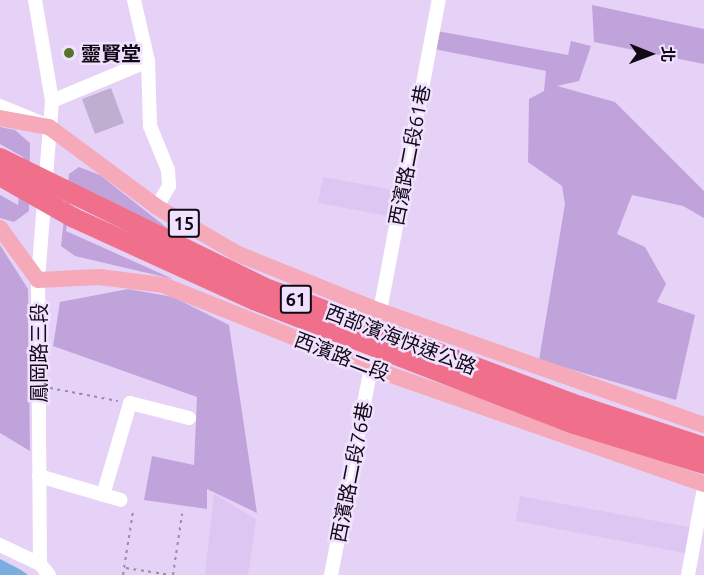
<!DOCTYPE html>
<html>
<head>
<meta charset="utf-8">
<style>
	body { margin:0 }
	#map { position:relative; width:704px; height:575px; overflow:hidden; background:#e5d2f6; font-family:Ubuntu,"Noto Sans TC",sans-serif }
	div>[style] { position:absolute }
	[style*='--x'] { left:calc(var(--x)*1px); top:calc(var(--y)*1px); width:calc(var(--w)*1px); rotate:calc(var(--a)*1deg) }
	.built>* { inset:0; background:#ddc6f1 }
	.green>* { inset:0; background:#c1a3db }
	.water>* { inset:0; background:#7baee0 }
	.building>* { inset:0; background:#c0aed1 }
	.path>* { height:2px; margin-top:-1px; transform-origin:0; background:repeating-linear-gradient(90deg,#998ba6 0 3px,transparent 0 7.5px) }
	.minor>* { height:14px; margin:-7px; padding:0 7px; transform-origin:7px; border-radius:7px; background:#fff }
	.major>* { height:16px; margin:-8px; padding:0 8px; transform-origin:8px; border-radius:8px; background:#f6a9b9 }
	.highway>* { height:20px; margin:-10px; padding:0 10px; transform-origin:10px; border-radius:10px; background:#f06f8a }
	.dots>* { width:16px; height:16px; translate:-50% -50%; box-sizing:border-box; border:3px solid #f0e1fe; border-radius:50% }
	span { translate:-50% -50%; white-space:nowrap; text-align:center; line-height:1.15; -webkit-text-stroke:5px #f0e1fe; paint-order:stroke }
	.shield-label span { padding:2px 4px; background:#f0e1fe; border:2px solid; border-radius:4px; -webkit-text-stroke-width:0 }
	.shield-label { font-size:18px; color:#110a16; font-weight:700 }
	.poi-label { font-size:20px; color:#110a16; font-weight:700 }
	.left { translate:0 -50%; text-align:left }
	.street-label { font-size:20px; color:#110a16 }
	.north { position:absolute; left:620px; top:24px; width:60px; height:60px; -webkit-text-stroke:4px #f0e1fe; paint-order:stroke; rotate:91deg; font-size:16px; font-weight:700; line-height:24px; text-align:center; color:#110a16 }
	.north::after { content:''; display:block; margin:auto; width:21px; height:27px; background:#110a16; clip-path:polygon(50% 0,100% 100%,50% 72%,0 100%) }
</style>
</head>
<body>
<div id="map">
	<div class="built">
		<div style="clip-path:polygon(323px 177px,399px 191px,394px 217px,318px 203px)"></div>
		<div style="clip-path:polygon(214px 494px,256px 519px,248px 575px,205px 575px)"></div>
		<div style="clip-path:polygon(520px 496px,694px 528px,690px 554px,516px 521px)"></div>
	</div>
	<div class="green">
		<div style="clip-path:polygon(592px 5px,704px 29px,704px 64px,594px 42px)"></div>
		<div style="clip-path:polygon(437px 31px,568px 55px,571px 41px,591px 46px,579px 81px,557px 86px,615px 102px,704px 191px,704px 218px,683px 206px,632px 195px,617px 234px,645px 247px,666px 284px,657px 302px,695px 315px,676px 400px,539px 360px,565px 204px,562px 186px,528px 162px,529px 99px,544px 91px,546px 71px,434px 49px)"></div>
		<div style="clip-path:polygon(0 127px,15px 130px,30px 143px,29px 211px,14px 222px,0 218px,0 195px,18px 205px,23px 157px,0 144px)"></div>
		<div style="clip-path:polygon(79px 167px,100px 175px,176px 235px,73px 186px,66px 231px,173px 279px,75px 256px,61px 246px,69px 174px)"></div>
		<div style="clip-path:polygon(0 245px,28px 289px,30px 451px,0 433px)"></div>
		<div style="clip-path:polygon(128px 289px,173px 297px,229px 325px,257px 513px,207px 489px,207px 509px,144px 500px,152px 456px,194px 465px,197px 397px,53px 346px,60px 302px)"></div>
	</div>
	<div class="water">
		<div style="clip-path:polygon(0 559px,21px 570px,28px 575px,0 575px)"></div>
	</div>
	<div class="building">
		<div style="clip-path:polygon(111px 88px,124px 123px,95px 134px,82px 99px)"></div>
	</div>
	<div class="path">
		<div style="--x:50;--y:388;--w:69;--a:10.8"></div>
		<div style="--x:126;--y:568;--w:45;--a:9"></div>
		<div style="--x:123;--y:575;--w:65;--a:-81.1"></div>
		<div style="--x:173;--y:575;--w:62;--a:-81.6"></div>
	</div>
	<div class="minor">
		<div style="--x:35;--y:0;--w:102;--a:80.4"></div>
		<div style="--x:52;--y:101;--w:180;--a:94.5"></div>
		<div style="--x:38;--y:280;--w:284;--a:89.6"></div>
		<div style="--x:40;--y:564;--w:14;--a:51"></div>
		<div style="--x:134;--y:0;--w:63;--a:77.1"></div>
		<div style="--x:148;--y:61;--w:65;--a:88.2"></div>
		<div style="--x:150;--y:126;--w:48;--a:67.8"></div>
		<div style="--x:168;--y:170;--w:16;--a:86"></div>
		<div style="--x:169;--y:186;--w:24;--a:120"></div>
		<div style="--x:52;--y:101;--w:104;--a:-22.6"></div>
		<div style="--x:0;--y:106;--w:42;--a:22.3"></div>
		<div style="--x:380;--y:311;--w:317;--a:-79.3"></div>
		<div style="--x:39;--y:476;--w:85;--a:16.3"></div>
		<div style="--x:103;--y:495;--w:96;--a:-73.6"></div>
		<div style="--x:130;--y:403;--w:61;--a:14.3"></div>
		<div style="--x:0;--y:545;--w:44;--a:25.4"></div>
		<div style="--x:331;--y:575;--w:211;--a:-79.1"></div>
		<div style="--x:688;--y:575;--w:88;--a:-79.6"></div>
	</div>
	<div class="major">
		<div style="--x:0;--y:118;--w:50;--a:10.4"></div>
		<div style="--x:49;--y:127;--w:134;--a:36.5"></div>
		<div style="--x:157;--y:207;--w:94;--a:30.1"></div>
		<div style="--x:238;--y:254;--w:153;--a:21.9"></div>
		<div style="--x:380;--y:311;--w:343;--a:19.4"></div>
		<div style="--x:0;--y:228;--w:64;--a:53.8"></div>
		<div style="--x:38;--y:280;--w:61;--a:-2.8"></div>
		<div style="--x:99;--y:277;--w:64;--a:7.1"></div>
		<div style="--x:163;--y:285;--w:224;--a:21.8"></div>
		<div style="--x:371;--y:368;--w:353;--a:19.2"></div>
	</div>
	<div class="highway">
		<div style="--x:0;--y:158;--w:293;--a:26.1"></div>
		<div style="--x:263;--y:287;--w:339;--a:20.6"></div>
		<div style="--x:580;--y:406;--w:131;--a:18.3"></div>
		<div style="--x:0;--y:176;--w:85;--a:29.6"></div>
		<div style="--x:74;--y:218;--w:198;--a:24.5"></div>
		<div style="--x:254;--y:300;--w:343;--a:21.2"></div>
		<div style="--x:574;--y:424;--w:136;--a:17.1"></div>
	</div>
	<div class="dots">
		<div style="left:69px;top:53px;background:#55742a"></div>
	</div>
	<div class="shield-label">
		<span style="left:184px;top:223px">15</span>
		<span style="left:296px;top:299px">61</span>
	</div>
	<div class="poi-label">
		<span class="left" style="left:81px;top:53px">靈賢堂</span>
	</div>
	<div class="street-label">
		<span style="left:409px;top:155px;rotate:-79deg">西濱路二段61巷</span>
		<span style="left:401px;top:339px;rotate:21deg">西部濱海快速公路</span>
		<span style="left:38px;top:353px;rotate:-90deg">鳳岡路三段</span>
		<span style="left:342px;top:356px;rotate:21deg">西濱路二段</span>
		<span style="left:351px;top:472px;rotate:-79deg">西濱路二段76巷</span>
	</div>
	<div class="north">北</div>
</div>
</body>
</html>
